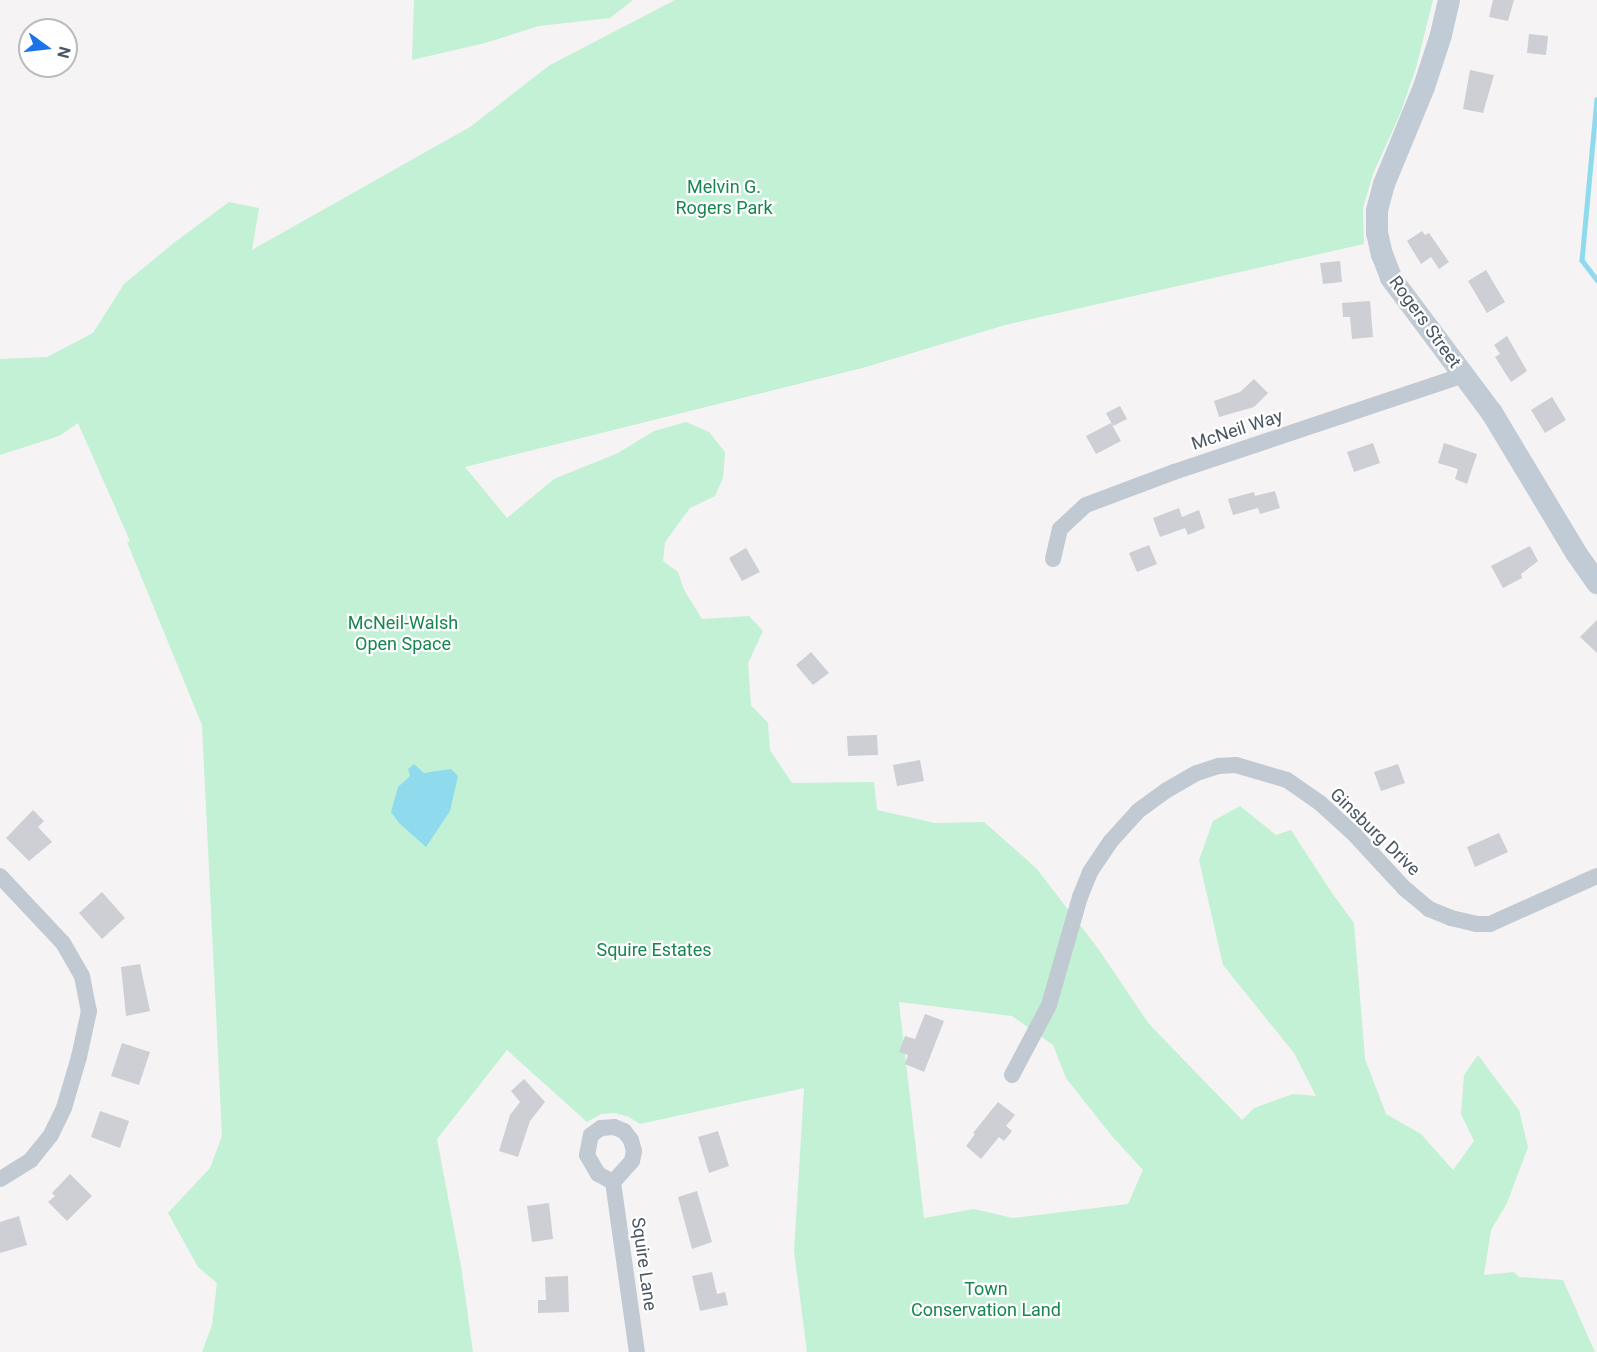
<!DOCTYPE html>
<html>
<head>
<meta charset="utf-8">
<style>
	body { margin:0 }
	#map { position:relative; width:1597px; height:1352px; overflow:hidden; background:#f5f3f3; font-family:Roboto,sans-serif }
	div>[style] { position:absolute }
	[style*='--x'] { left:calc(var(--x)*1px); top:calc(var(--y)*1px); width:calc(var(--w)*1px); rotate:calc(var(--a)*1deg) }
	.green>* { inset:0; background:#c3f1d5 }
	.water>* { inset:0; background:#90daee }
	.stream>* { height:4.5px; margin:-2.25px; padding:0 2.25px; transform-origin:2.25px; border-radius:2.25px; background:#90daee }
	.building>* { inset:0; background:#cdcfd5 }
	.street>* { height:16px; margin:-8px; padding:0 8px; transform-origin:8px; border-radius:8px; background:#c1cad2 }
	.secondary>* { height:22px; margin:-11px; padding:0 11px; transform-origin:11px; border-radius:11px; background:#c1cbd6 }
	span { translate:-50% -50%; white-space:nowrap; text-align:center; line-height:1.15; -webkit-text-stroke:4.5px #fff; paint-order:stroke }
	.park-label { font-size:18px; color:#17864f }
	.street-label { font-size:18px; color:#4a5661 }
	.north { position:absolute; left:18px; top:18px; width:60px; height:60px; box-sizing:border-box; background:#fff; border:2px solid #b7bbc0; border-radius:50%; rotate:105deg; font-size:16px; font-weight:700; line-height:24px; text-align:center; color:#4a5661 }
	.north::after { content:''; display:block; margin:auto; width:21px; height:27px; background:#1a73e8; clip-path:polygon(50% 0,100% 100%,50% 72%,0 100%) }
</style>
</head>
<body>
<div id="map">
	<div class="green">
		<div style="clip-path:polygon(414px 0,633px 0,610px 18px,539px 26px,485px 43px,412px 60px)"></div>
		<div style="clip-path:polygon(evenodd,675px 0,1433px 0,1416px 68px,1400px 114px,1373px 174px,1363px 208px,1364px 244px,1005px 325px,866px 367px,465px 467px,507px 518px,554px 479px,618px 453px,654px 431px,686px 422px,709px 432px,725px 452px,723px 478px,715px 496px,690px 508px,665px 542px,663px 561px,678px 572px,684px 590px,702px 619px,749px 616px,763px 631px,748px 663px,751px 705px,768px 723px,770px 750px,792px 783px,874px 782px,877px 810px,935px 823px,984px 822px,1036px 868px,1097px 947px,1149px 1024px,1242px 1120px,1254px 1108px,1293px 1094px,1316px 1096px,1294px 1053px,1223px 965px,1199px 860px,1213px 821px,1240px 806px,1276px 835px,1291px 830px,1332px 893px,1354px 923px,1365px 1059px,1386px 1114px,1421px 1134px,1453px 1170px,1474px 1141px,1461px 1114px,1464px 1075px,1478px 1055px,1519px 1110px,1528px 1147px,1507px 1203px,1491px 1230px,1484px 1275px,1514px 1272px,1519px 1277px,1563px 1280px,1595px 1352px,807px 1352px,794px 1251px,804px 1088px,640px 1124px,629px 1117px,615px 1113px,601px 1114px,587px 1122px,507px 1050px,437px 1139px,461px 1266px,473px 1352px,202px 1352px,212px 1325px,217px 1283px,198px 1267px,168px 1213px,210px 1168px,222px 1136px,202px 725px,127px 542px,130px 541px,78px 423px,59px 436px,0 455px,0 359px,47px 357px,93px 333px,124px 284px,175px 242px,229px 202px,259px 208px,252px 250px,470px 127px,550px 65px,675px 0,899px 1002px,1012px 1016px,1053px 1045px,1066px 1078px,1111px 1135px,1143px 1170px,1128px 1204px,1013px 1218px,974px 1209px,924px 1218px,899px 1002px)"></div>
	</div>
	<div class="water">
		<div style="clip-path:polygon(414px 764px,424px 773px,451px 769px,458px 776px,450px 811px,426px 847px,399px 823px,391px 812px,398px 787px,410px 776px,408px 769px)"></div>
	</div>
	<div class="stream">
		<div style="--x:1597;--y:99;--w:162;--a:95.3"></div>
		<div style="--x:1582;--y:260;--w:25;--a:53"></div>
	</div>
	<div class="building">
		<div style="clip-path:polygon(1493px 0,1514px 0,1508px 21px,1489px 17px)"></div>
		<div style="clip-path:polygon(1529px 34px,1548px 36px,1546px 55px,1527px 53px)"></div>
		<div style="clip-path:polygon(1470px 70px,1494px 75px,1483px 113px,1463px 109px)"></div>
		<div style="clip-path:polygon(1422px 231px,1425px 235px,1429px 233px,1449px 262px,1439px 269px,1431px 257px,1421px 264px,1407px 241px)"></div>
		<div style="clip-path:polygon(1340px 261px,1342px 282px,1323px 284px,1320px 263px)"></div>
		<div style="clip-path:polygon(1486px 270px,1505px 302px,1487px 313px,1468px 281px)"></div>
		<div style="clip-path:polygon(1370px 301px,1373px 337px,1352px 339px,1350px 317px,1343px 317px,1342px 303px)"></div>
		<div style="clip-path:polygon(1507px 336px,1527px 371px,1511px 382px,1495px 357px,1500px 354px,1494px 345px)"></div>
		<div style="clip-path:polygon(1254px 379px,1268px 393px,1254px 407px,1219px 417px,1214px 401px,1240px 392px)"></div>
		<div style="clip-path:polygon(1552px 397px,1566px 420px,1545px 433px,1531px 410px)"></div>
		<div style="clip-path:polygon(1120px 406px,1127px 419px,1113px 426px,1106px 413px)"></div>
		<div style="clip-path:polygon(1111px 423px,1121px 441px,1096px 454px,1086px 436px)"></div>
		<div style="clip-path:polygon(1373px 443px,1380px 463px,1354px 472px,1347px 452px)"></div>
		<div style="clip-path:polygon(1444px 443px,1477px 454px,1467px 484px,1455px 479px,1458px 469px,1438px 463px)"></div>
		<div style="clip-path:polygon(1275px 491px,1280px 508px,1260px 514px,1258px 508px,1233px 515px,1228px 499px,1254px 492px,1255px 496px)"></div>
		<div style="clip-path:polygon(1179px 508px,1182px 517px,1199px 510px,1205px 528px,1188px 535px,1185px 528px,1160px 537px,1153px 518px)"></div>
		<div style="clip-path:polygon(1149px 545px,1157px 564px,1137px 572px,1129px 553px)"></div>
		<div style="clip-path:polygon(1530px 546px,1538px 561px,1521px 574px,1522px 578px,1503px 588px,1491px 566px)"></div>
		<div style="clip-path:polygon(746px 548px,760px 572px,742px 581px,729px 558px)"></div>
		<div style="clip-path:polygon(1597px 620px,1597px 653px,1580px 637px)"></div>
		<div style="clip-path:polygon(811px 652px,829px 673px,813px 685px,796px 665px)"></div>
		<div style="clip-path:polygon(877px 735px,878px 755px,848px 756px,847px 736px)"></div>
		<div style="clip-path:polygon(920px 760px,924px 781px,897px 786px,893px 765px)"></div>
		<div style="clip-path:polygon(1398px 764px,1405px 783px,1381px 791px,1374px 772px)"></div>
		<div style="clip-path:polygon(33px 810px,44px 821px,38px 827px,52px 842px,29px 861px,6px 838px)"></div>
		<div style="clip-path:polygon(1499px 833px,1508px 852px,1475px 867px,1467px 847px)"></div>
		<div style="clip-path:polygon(102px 892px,125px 918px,102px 939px,79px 913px)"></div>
		<div style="clip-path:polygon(140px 964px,150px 1011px,126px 1016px,121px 967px)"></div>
		<div style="clip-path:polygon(925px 1014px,944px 1021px,924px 1072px,905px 1064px,908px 1055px,899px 1052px,905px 1036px,915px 1039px)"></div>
		<div style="clip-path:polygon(122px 1043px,150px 1052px,139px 1085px,111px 1076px)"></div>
		<div style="clip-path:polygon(524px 1079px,545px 1102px,530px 1121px,518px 1157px,499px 1151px,510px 1115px,520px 1102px,511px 1091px)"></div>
		<div style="clip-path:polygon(998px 1102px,1015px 1115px,1006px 1126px,1012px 1131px,1004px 1141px,999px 1137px,981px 1159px,966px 1146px,975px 1134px,973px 1133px)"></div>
		<div style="clip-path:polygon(100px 1111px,129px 1121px,120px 1148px,91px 1137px)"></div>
		<div style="clip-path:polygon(718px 1131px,729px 1166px,709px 1173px,698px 1137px)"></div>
		<div style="clip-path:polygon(70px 1174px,92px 1196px,67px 1221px,48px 1202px,55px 1196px,52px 1193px)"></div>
		<div style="clip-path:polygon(697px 1191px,712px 1242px,692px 1249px,678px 1197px)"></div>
		<div style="clip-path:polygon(549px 1203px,553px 1239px,532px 1242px,527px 1206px)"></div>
		<div style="clip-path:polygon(19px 1216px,27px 1245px,0 1253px,0 1222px)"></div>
		<div style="clip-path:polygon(712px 1272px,717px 1294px,725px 1292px,728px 1305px,700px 1311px,692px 1276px)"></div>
		<div style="clip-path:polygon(568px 1276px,569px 1312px,538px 1313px,538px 1300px,546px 1300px,545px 1277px)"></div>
	</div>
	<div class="street">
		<div style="--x:1053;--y:559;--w:31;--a:-77"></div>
		<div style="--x:1060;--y:529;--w:35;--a:-43"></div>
		<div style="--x:1086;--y:505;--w:94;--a:-20.6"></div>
		<div style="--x:1174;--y:472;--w:306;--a:-18.5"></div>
		<div style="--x:0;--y:876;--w:92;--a:46.8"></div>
		<div style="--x:63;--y:943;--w:38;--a:60"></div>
		<div style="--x:82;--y:976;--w:36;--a:79"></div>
		<div style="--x:89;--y:1011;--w:47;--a:102.3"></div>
		<div style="--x:79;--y:1057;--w:53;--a:106.4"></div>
		<div style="--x:64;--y:1108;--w:30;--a:116"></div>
		<div style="--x:51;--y:1135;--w:32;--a:129"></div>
		<div style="--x:31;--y:1160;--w:36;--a:148"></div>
		<div style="--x:1012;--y:1075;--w:79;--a:-62.1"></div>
		<div style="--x:1049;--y:1005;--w:112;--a:-74"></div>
		<div style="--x:1080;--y:897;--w:27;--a:-68"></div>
		<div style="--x:1090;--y:872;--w:37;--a:-56"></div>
		<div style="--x:1111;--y:841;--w:40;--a:-48"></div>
		<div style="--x:1138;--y:811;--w:36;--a:-36"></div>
		<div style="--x:1167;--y:790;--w:34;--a:-30"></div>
		<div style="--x:1197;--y:773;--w:23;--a:-18"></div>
		<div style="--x:1219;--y:766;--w:17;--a:-3"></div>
		<div style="--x:1236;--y:765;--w:53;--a:16.4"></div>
		<div style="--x:1287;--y:780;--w:40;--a:34.9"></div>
		<div style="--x:1320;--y:803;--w:47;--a:42.4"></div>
		<div style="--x:1355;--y:835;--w:72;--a:47.2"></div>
		<div style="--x:1404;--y:888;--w:33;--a:40"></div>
		<div style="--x:1429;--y:909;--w:24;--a:22"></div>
		<div style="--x:1451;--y:918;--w:26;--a:13"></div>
		<div style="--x:1476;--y:924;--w:14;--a:0"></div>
		<div style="--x:1490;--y:924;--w:117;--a:-24.2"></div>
		<div style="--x:614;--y:1127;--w:11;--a:22"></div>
		<div style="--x:624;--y:1131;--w:11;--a:52"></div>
		<div style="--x:631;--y:1140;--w:11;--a:75"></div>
		<div style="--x:634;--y:1151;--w:10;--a:101"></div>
		<div style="--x:632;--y:1161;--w:28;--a:132"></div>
		<div style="--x:613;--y:1182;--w:17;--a:-152"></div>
		<div style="--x:598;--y:1174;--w:22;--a:-120"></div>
		<div style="--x:587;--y:1155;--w:20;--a:-79"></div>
		<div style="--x:591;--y:1135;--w:12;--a:-35"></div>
		<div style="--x:601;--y:1128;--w:13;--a:-4"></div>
		<div style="--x:613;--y:1182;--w:172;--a:82"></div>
	</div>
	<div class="secondary">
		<div style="--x:1449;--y:0;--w:36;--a:103"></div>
		<div style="--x:1441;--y:35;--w:55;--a:108.1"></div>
		<div style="--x:1424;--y:87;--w:105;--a:112.4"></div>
		<div style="--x:1384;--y:184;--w:28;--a:105"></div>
		<div style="--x:1377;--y:211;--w:22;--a:90"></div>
		<div style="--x:1377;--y:233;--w:22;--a:77"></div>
		<div style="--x:1382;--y:254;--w:26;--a:69"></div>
		<div style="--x:1391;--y:278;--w:169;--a:53.2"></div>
		<div style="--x:1492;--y:413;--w:163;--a:59"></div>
		<div style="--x:1576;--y:553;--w:37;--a:55"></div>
	</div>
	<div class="park-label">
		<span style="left:724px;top:198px">Melvin G.<br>Rogers Park</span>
		<span style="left:403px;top:634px">McNeil-Walsh<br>Open Space</span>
		<span style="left:654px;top:950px">Squire Estates</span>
		<span style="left:986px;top:1300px">Town<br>Conservation Land</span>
	</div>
	<div class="street-label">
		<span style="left:1425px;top:322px;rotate:54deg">Rogers Street</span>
		<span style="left:1237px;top:430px;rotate:-18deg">McNeil Way</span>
		<span style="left:1375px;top:832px;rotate:44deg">Ginsburg Drive</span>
		<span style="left:644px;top:1264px;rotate:82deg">Squire Lane</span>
	</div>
	<div class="north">N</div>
</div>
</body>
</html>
